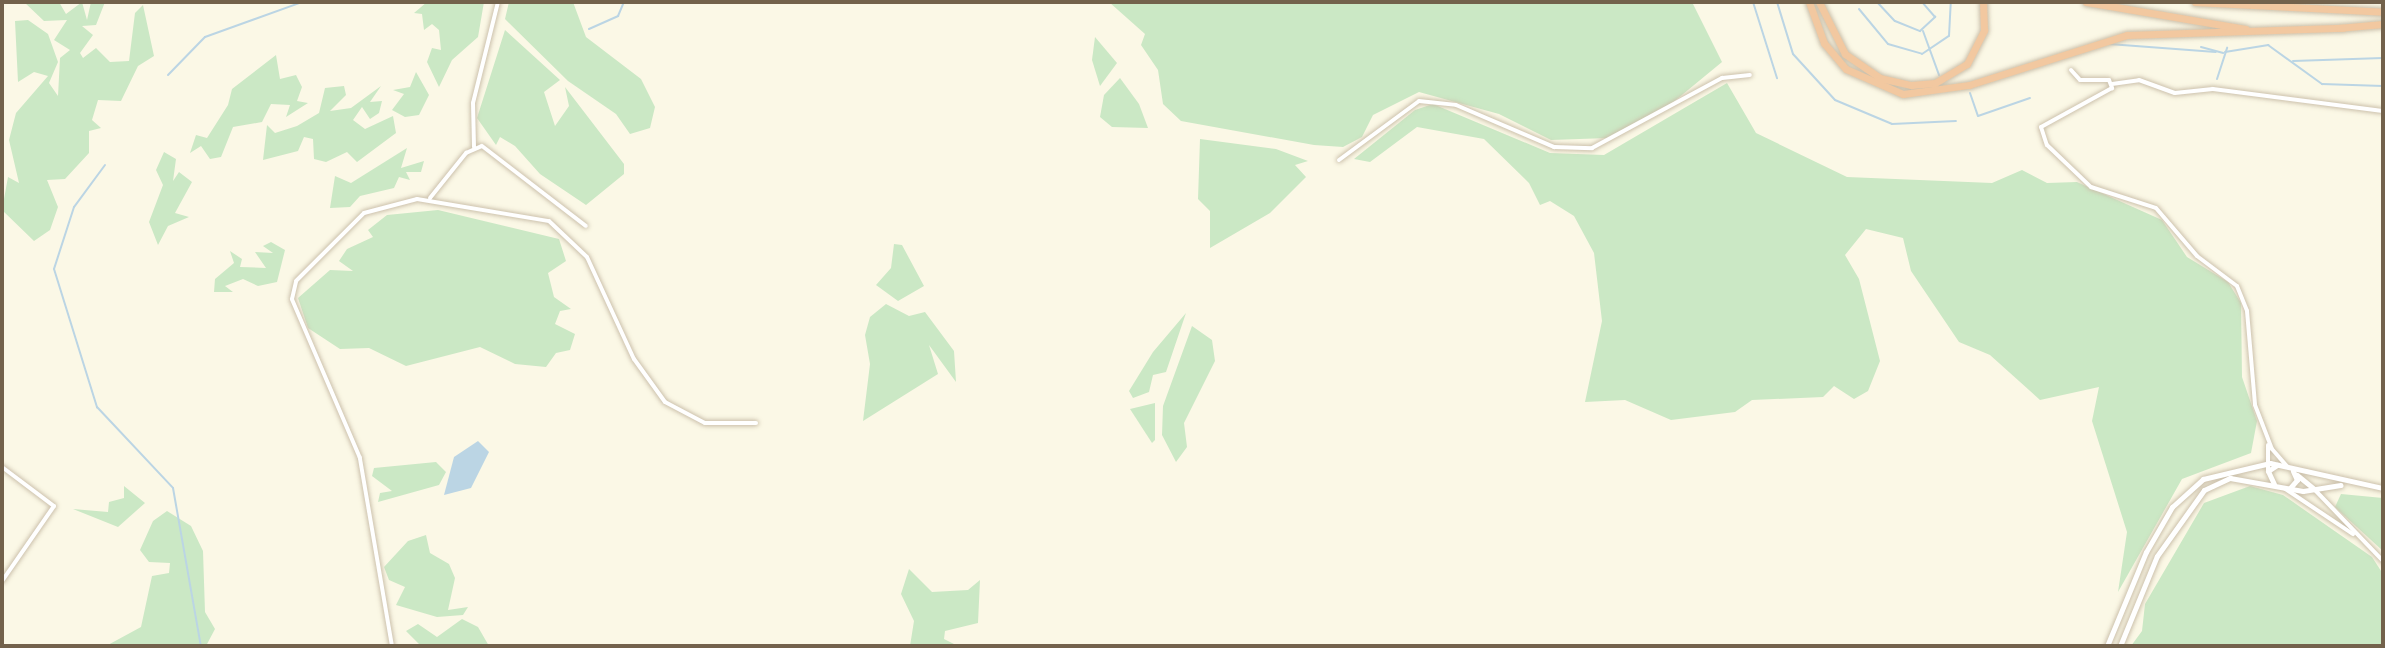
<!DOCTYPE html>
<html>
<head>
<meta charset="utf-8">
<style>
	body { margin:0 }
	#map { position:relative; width:2385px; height:648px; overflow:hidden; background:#fbf8e6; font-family:Overpass,sans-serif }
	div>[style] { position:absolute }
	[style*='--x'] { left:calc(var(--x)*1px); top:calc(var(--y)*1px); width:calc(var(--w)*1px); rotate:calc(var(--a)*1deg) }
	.green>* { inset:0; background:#cbe8c5 }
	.water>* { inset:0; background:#bbd5e4 }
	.stream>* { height:2px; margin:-1px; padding:0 1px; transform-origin:1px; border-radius:1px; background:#bbd5e4 }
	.roads { filter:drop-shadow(0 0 2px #ccc1ac) drop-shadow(0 0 2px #ccc1ac) }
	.street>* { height:4px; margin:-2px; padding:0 2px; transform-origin:2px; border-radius:2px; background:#fff }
	.secondary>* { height:5px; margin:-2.5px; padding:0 2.5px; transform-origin:2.5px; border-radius:2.5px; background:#fff }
	.highway>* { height:7px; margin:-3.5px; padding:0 3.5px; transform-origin:3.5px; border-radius:3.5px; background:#f2c8a0 }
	span { translate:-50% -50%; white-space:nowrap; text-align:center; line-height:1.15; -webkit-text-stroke:8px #fefbec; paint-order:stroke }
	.frame { position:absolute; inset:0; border:4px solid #73624c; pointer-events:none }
</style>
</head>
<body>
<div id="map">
	<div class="green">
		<div style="clip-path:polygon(24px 2px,59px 2px,66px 14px,82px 2px,87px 20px,91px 2px,105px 2px,96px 25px,82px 26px,93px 35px,80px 53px,83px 58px,96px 48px,110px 62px,129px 61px,135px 13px,143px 5px,154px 56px,138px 66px,121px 101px,98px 100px,92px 120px,101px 128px,89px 131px,89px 153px,65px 179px,47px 180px,58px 207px,50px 230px,34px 241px,2px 210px,8px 177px,19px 183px,9px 140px,16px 113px,48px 76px,34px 72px,18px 82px,15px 21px,28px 20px,48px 34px,58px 62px,49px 83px,58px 96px,60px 58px,70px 50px,54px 40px,67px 20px,44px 21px)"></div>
		<div style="clip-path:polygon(427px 2px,484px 2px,478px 37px,452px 60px,439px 87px,427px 62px,432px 48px,441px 50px,439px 30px,432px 24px,424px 30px,422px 14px,414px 13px)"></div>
		<div style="clip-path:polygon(509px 2px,573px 2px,586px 37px,641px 79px,655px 107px,650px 128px,630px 134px,616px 114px,568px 81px,505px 19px)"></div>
		<div style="clip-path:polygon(1109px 2px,1692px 2px,1722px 62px,1671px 104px,1608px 138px,1551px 140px,1499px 114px,1419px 92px,1373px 115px,1362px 137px,1343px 147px,1314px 145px,1181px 121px,1163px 104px,1158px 70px,1141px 45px,1145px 34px)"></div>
		<div style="clip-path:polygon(505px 30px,560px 80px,544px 92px,555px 126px,569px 106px,565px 87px,624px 164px,624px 174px,586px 205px,540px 174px,515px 146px,500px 137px,496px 145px,477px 118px)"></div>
		<div style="clip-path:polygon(1095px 37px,1117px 63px,1100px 86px,1092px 60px)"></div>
		<div style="clip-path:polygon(276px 55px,280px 79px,296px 75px,302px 87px,297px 101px,308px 103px,286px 117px,290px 105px,271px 104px,262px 122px,233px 127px,221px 157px,210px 159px,201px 146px,190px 153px,196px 135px,207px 138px,228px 105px,232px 89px)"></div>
		<div style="clip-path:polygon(416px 72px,429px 95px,419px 115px,405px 117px,392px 110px,404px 94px,393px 90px,410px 87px)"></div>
		<div style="clip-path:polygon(1120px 78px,1139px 104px,1148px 128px,1112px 127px,1100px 117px,1104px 95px)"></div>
		<div style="clip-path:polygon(1727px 83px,1756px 133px,1847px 177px,1992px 183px,2022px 170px,2047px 183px,2077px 182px,2162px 220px,2187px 257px,2228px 282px,2241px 303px,2242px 377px,2257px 421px,2251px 453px,2182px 479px,2118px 592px,2127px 532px,2092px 421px,2099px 387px,2040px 400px,1990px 355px,1959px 342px,1911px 271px,1903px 238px,1866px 229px,1845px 255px,1859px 279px,1880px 361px,1868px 391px,1854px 399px,1834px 386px,1823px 397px,1752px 400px,1735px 412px,1671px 420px,1625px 400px,1585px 402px,1602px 321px,1594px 253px,1574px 216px,1550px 201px,1540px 205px,1529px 183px,1484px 139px,1417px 127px,1370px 162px,1354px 159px,1415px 110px,1433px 104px,1550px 153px,1604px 155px)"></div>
		<div style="clip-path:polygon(344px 86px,346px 95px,330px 111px,351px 108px,381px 86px,370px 102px,382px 101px,379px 113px,370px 119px,362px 107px,353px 120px,365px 129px,393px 116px,396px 133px,357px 162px,347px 152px,326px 162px,314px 159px,313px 139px,304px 137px,298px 151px,263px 160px,267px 125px,275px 133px,297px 126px,319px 113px,325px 88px)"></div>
		<div style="clip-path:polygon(1200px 139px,1276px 149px,1308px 161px,1295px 165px,1306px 177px,1270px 213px,1210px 248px,1210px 211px,1198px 199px)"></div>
		<div style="clip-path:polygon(407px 148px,401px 168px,424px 161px,421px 172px,406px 172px,410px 180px,399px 177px,394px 188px,360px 196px,350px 207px,330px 208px,335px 176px,351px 183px)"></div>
		<div style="clip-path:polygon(164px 152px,176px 159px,173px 181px,179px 172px,192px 182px,175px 213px,189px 217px,168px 226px,158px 245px,149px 222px,163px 185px,156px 170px)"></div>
		<div style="clip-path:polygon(438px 210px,559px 239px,566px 261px,548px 273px,554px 297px,571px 309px,560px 311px,555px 324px,575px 334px,570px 350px,556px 353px,546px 367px,515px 364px,480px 347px,406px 366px,369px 348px,340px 349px,308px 328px,298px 298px,330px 270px,353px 271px,339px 261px,347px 249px,373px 237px,368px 230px,387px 215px)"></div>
		<div style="clip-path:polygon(271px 242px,285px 250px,277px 282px,258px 286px,243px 279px,225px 286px,233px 292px,214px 292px,215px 279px,234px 263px,230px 251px,242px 259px,240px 267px,266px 268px,255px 252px,273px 253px,263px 246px)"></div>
		<div style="clip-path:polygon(894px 244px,902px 245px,924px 286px,898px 301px,876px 285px,891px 268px)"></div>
		<div style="clip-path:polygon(886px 304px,909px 316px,925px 312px,954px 351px,956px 382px,929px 345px,938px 374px,863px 421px,870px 364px,865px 335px,870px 317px)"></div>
		<div style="clip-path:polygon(1186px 313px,1166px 372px,1153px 375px,1149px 392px,1133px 398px,1129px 391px,1153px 352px)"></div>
		<div style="clip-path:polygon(1192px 326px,1212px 340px,1215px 361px,1184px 423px,1187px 447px,1176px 462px,1162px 435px,1163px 406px)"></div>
		<div style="clip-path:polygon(1155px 403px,1155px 440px,1152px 443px,1130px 409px)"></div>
		<div style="clip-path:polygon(436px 462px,446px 472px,439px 485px,378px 502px,380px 493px,392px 491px,372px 476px,374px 468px)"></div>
		<div style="clip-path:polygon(124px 486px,145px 503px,118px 527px,73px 509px,108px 512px,109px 502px,124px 498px)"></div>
		<div style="clip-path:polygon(2250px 486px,2283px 495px,2372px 557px,2383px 574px,2383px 646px,2131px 646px,2142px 631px,2145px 604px,2204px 503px)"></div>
		<div style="clip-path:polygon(2341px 494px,2383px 498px,2383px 551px,2335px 507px)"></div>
		<div style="clip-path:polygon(167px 511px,191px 526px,203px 551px,205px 612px,215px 629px,206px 646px,106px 646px,141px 627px,152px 576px,169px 573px,170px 563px,149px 562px,140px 550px,153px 521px)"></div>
		<div style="clip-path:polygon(426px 535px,430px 553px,449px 564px,455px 578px,448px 610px,468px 607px,463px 615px,437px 617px,396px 605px,405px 587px,389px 580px,384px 567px,408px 541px)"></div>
		<div style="clip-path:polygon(909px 569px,932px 592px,968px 590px,980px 580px,978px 623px,945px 631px,944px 639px,956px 645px,910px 646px,914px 621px,901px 594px)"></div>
		<div style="clip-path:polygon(462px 619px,478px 627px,489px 646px,421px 646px,406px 631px,418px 624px,437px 637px)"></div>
	</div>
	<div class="water">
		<div style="clip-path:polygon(478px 441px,489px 452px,471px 488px,444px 495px,454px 457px)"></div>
	</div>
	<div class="stream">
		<div style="--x:1753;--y:2;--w:80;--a:72.5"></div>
		<div style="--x:1777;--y:2;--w:54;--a:72.9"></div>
		<div style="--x:1793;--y:54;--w:62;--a:47.6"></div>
		<div style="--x:1835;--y:100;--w:62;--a:22.8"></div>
		<div style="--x:1892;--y:124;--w:64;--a:-2.7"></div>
		<div style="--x:1877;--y:2;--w:26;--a:47"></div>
		<div style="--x:1895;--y:21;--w:27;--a:22"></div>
		<div style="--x:1920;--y:31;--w:21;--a:-43"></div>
		<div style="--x:1935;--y:17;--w:20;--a:-131"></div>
		<div style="--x:1859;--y:9;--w:45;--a:50.4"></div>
		<div style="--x:1888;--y:44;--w:35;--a:16"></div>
		<div style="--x:1922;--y:54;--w:32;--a:-34"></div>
		<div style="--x:1949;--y:36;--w:34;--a:-87"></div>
		<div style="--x:589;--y:29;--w:32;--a:-24"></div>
		<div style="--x:618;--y:16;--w:15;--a:-67"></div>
		<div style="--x:1923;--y:31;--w:47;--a:70"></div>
		<div style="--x:2109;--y:44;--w:107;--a:4.3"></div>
		<div style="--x:2201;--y:47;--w:23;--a:15"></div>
		<div style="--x:2225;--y:52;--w:44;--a:-9.2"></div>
		<div style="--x:2268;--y:45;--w:67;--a:35.8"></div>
		<div style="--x:2322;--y:84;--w:61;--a:1.9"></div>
		<div style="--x:2293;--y:61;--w:90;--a:-1.9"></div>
		<div style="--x:168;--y:75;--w:53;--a:-45.8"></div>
		<div style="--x:205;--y:37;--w:103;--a:-19.8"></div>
		<div style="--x:2217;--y:79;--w:33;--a:-72"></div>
		<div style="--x:1970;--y:93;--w:24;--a:71"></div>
		<div style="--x:1978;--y:116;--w:55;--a:-19.1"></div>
		<div style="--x:105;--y:165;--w:52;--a:126.4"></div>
		<div style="--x:74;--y:207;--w:65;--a:107.9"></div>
		<div style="--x:54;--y:269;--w:145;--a:72.7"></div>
		<div style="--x:97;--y:407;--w:111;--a:46.8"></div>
		<div style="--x:173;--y:488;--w:160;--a:80"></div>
	</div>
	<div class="roads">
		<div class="street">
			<div style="--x:2071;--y:70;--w:13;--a:48"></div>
			<div style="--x:2080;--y:80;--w:29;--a:0"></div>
			<div style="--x:2109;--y:80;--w:9;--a:69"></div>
			<div style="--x:2112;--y:88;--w:81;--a:151.2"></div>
			<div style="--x:2041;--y:127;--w:19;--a:72"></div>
			<div style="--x:2047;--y:145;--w:61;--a:43.7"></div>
			<div style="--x:2091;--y:187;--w:68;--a:17.9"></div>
			<div style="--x:2156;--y:208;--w:63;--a:49.5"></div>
			<div style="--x:2197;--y:256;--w:50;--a:36.9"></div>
			<div style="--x:2237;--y:286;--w:27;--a:68"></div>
			<div style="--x:2247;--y:311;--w:94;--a:85.1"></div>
			<div style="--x:2255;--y:405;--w:47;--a:68.9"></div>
			<div style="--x:2272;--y:449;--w:23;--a:49"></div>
			<div style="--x:2112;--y:84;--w:27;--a:-8"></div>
			<div style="--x:2139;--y:80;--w:38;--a:20"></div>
			<div style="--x:2175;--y:93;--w:38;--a:-6"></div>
			<div style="--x:2213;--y:89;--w:171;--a:7.4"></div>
			<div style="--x:474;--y:147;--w:44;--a:-91.3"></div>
			<div style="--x:473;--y:103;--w:104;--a:-76.1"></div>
			<div style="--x:1339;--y:160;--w:99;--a:-36.4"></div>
			<div style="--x:1419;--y:101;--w:37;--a:6"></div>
			<div style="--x:1456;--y:105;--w:107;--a:23.2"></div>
			<div style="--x:1554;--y:147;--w:38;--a:2"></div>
			<div style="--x:1592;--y:148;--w:148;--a:-28.3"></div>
			<div style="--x:1722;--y:78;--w:28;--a:-6"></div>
			<div style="--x:430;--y:198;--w:58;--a:-51.3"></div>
			<div style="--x:466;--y:153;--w:17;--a:-24"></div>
			<div style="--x:482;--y:146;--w:131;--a:37.6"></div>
			<div style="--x:2268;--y:445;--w:26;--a:90"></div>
			<div style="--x:2;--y:467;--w:65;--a:36.9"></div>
			<div style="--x:54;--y:506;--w:91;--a:124.7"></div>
			<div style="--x:2284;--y:488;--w:83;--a:33.7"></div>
			<div style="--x:2314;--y:489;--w:100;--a:46.2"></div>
			<div style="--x:392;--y:646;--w:191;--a:-99.7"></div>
			<div style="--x:360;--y:458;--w:173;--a:-113.2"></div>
			<div style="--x:292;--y:299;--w:18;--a:-77"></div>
			<div style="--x:296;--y:281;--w:96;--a:-45"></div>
			<div style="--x:364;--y:213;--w:55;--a:-14.8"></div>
			<div style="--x:417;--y:199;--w:134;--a:9.5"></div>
			<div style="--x:549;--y:221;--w:52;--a:43.5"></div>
			<div style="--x:587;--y:257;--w:112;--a:65.3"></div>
			<div style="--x:634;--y:359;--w:53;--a:54.2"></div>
			<div style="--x:665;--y:402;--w:45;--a:27.7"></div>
			<div style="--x:705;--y:423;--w:51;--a:0"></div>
		</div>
		<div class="secondary">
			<div style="--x:2297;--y:475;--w:22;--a:39"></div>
			<div style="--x:2274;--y:484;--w:14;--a:-115"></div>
			<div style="--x:2268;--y:471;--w:11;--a:-34"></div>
			<div style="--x:2290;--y:488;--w:11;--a:-49"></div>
			<div style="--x:2297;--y:480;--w:10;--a:-114"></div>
			<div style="--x:2107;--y:646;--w:102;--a:-67.5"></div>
			<div style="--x:2146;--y:552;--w:52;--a:-60"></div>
			<div style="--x:2172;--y:507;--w:42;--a:-42.1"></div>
			<div style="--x:2203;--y:479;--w:69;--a:-13.4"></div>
			<div style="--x:2270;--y:463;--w:116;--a:12.5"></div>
			<div style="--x:2120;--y:646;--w:97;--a:-67.7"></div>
			<div style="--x:2157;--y:556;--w:81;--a:-54.5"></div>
			<div style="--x:2204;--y:490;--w:29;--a:-25"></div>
			<div style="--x:2230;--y:478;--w:74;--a:10.1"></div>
			<div style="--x:2303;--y:491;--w:38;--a:-9"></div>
		</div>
		<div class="highway">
			<div style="--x:1809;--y:2;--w:44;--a:69.9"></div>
			<div style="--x:1824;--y:43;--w:34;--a:50"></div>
			<div style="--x:1846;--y:69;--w:62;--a:23.7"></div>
			<div style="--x:1903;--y:94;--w:67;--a:-7.8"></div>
			<div style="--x:1969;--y:85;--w:166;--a:-17.6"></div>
			<div style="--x:2127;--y:35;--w:216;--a:-1.9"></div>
			<div style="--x:1819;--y:2;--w:58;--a:63.4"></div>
			<div style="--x:1845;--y:54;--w:42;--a:34.4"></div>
			<div style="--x:1880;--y:78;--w:32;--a:13"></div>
			<div style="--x:1911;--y:85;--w:24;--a:-5"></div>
			<div style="--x:1935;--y:83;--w:37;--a:-31"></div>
			<div style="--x:1967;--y:64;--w:38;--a:-63"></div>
			<div style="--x:1984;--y:30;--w:28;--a:-92"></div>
			<div style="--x:2086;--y:2;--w:162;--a:9.6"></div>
			<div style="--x:2195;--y:2;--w:188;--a:3"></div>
			<div style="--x:2338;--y:28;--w:45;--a:-5.1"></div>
		</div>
	</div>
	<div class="frame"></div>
</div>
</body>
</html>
